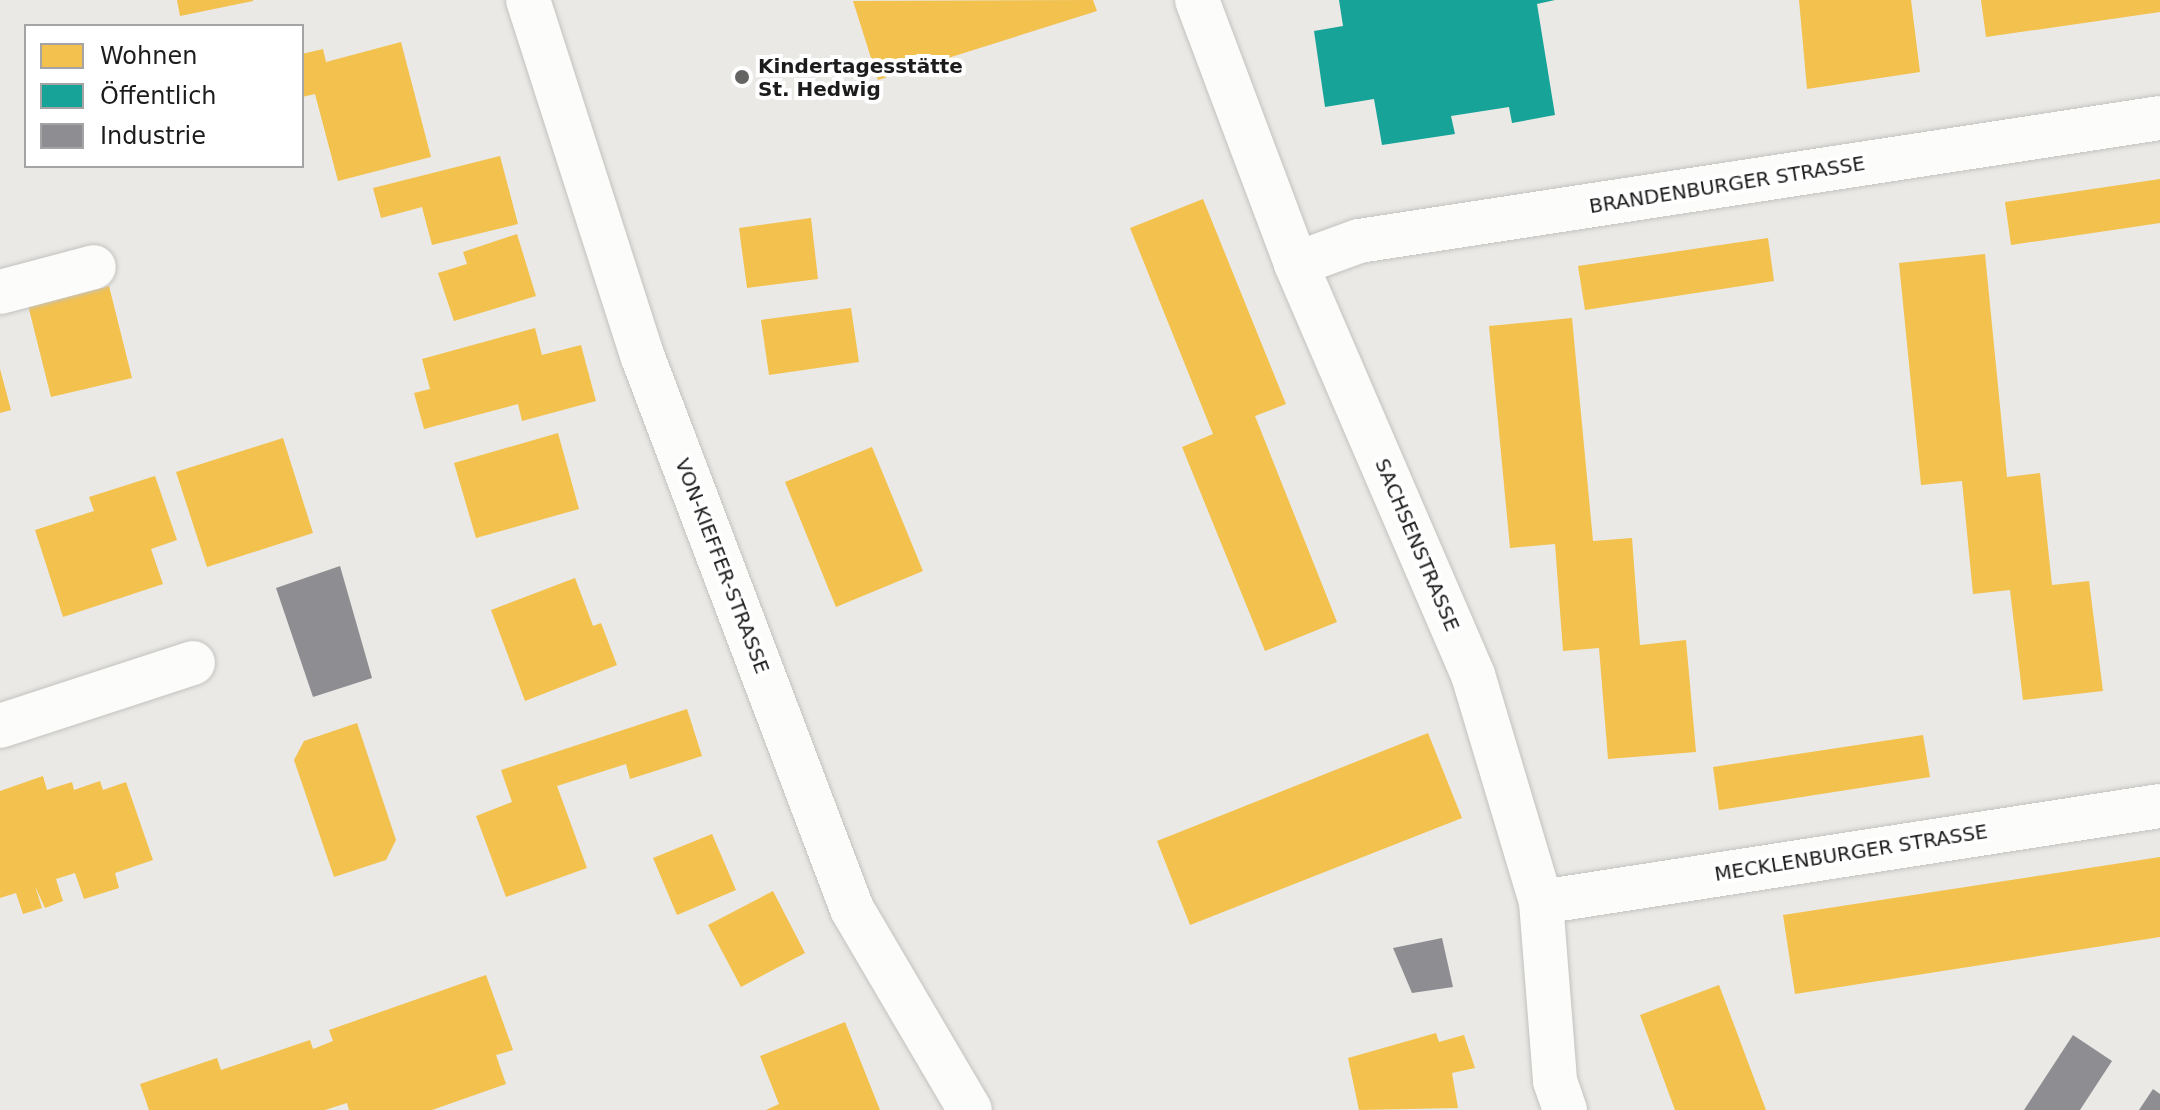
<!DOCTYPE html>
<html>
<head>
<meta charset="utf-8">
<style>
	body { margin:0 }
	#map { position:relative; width:2160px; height:1110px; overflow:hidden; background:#eae9e5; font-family:"DejaVu Sans",sans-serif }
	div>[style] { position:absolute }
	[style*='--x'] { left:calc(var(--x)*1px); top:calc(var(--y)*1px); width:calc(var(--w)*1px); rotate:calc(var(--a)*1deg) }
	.homes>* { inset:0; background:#f2c14e }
	.public>* { inset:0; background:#17a398 }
	.industry>* { inset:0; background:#8d8d92 }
	.roads { filter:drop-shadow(0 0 2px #c3c2c1) drop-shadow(0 0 2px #c3c2c1) }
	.minor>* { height:44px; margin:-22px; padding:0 22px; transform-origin:22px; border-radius:22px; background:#fcfcfb }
	.dots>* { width:22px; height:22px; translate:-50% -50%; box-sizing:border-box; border:4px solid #fff; border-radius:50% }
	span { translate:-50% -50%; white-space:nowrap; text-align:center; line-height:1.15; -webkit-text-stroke:8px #fff; paint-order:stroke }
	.poi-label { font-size:20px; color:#1c1c1c; font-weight:700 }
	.left { translate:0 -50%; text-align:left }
	.street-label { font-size:20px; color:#1c1c1c }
	.legend { position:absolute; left:24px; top:24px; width:280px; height:144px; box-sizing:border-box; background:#fff; border:2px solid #a4a4a4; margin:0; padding:10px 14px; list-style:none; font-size:24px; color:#1c1c1c }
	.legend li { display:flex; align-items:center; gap:16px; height:40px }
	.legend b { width:40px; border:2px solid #a4a4a4 }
</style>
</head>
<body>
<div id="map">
	<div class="homes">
		<div style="clip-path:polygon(177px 0,253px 0,253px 1px,180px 16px)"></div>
		<div style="clip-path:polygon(1093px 0,1097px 11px,878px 80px,853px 1px)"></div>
		<div style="clip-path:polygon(1799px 0,1911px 0,1920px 72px,1807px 89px)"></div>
		<div style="clip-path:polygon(1981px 0,2160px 0,2160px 12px,1986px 37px)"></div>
		<div style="clip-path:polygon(401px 42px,431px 157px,338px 181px,315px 94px,302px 97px,302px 54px,323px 49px,326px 62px)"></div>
		<div style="clip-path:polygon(500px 156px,518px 224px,432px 245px,422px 207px,381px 218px,373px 188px)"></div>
		<div style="clip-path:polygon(2160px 179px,2160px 223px,2011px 245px,2005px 202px)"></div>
		<div style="clip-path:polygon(1203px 199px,1286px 404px,1255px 416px,1337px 622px,1265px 651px,1182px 447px,1213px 434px,1130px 228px)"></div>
		<div style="clip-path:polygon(811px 218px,818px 279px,747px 288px,739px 228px)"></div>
		<div style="clip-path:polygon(517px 234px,536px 296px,454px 321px,438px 273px,467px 264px,463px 252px)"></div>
		<div style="clip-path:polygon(1768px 238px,1774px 281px,1585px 310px,1578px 266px)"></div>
		<div style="clip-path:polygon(1985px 254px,2007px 477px,2040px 473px,2052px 585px,2089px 581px,2103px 691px,2023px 700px,2010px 590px,1973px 594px,1962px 481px,1921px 485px,1899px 263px)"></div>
		<div style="clip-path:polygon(109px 286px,132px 378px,51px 397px,28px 305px)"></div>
		<div style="clip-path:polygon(851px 308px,859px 362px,769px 375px,761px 320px)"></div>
		<div style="clip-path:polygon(1572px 318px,1593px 541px,1632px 538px,1640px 645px,1686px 640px,1696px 752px,1608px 759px,1599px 648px,1563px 651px,1555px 544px,1510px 548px,1489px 326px)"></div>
		<div style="clip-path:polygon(535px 328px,542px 355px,581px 345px,596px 401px,522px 421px,518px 404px,424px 429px,414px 393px,430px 389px,422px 359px)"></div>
		<div style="clip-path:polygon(0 369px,11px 410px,0 413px)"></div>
		<div style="clip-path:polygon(558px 433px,579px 509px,476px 538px,454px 463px)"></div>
		<div style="clip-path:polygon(283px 438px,313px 533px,207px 567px,176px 472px)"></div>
		<div style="clip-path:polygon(872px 447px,923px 571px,836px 607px,785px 482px)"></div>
		<div style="clip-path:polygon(155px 476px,177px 540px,151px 549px,163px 584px,63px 617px,35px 530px,94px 511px,89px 497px)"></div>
		<div style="clip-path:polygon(575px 578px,593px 626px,601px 623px,617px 665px,525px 701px,491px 610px)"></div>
		<div style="clip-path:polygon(687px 709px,702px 756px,630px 779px,626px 764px,557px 786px,587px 868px,506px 897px,476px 816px,512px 802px,501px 770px)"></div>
		<div style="clip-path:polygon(357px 723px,396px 840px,386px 860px,334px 877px,294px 760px,304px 741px)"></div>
		<div style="clip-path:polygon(1428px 733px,1462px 818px,1190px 925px,1157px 841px)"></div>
		<div style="clip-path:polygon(1923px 735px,1930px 777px,1719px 810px,1713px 767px)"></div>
		<div style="clip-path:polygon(43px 776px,47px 790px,72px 782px,74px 790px,100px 781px,103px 790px,126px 782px,153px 860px,115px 873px,119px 888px,84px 899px,75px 873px,56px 879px,63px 901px,45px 908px,35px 886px,42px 908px,23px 914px,16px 893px,0 898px,0 791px)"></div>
		<div style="clip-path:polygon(712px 834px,736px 890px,677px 915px,653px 858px)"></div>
		<div style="clip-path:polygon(2160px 857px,2160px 937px,1795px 994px,1783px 915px)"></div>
		<div style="clip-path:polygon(773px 891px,805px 953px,741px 987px,708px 925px)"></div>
		<div style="clip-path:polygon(486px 975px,513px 1050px,496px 1055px,506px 1084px,432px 1110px,349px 1110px,347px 1103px,325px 1110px,149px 1110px,140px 1084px,217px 1058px,221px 1070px,310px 1040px,313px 1049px,333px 1041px,329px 1030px)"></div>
		<div style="clip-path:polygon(1719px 985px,1766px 1110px,1675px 1110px,1640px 1015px)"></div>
		<div style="clip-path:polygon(845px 1022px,880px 1110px,766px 1110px,779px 1104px,760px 1056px)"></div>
		<div style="clip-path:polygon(1436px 1033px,1439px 1042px,1464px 1035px,1475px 1068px,1452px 1073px,1458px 1108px,1359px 1110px,1348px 1058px)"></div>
	</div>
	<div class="public">
		<div style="clip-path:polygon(1339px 0,1555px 0,1537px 4px,1555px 115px,1512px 123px,1509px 107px,1451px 116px,1455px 134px,1382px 145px,1374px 99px,1325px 107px,1314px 31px,1343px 26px)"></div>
	</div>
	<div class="industry">
		<div style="clip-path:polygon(340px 566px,372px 678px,313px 697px,276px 588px)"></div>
		<div style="clip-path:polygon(1442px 938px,1453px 987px,1412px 993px,1393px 948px)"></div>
		<div style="clip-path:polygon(2073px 1035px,2112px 1061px,2080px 1110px,2024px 1110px)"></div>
		<div style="clip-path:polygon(2153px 1089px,2160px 1094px,2160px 1110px,2139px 1110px)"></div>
	</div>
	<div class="roads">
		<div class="minor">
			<div style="--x:528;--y:0;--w:373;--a:72.2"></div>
			<div style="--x:642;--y:355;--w:592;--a:69.24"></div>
			<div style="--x:852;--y:909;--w:233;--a:59.6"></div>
			<div style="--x:1197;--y:0;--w:282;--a:69.4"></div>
			<div style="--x:1296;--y:264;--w:447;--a:66.7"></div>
			<div style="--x:1473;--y:675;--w:237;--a:73.3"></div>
			<div style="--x:1541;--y:902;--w:180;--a:85.5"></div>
			<div style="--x:1555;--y:1081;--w:31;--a:71"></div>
			<div style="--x:1296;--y:264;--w:67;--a:-20.1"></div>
			<div style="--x:1359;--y:241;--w:810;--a:-8.73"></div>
			<div style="--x:0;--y:292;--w:97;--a:-14.9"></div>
			<div style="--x:0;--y:726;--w:203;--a:-18.1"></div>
			<div style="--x:1541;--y:902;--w:626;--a:-8.82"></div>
		</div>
	</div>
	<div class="dots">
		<div style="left:742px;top:77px;background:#646462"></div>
	</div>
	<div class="poi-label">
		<span class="left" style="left:758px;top:78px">Kindertagesstätte<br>St. Hedwig</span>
	</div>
	<div class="street-label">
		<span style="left:1727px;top:185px;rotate:-9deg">BRANDENBURGER STRASSE</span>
		<span style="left:1417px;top:545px;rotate:67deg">SACHSENSTRASSE</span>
		<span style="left:722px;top:566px;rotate:69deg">VON-KIEFFER-STRASSE</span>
		<span style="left:1851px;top:853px;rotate:-9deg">MECKLENBURGER STRASSE</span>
	</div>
	<ul class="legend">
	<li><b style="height:22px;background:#f2c14e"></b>Wohnen</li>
	<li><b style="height:22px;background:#17a398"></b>Öffentlich</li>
	<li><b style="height:22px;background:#8d8d92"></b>Industrie</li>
	</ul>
</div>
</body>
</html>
